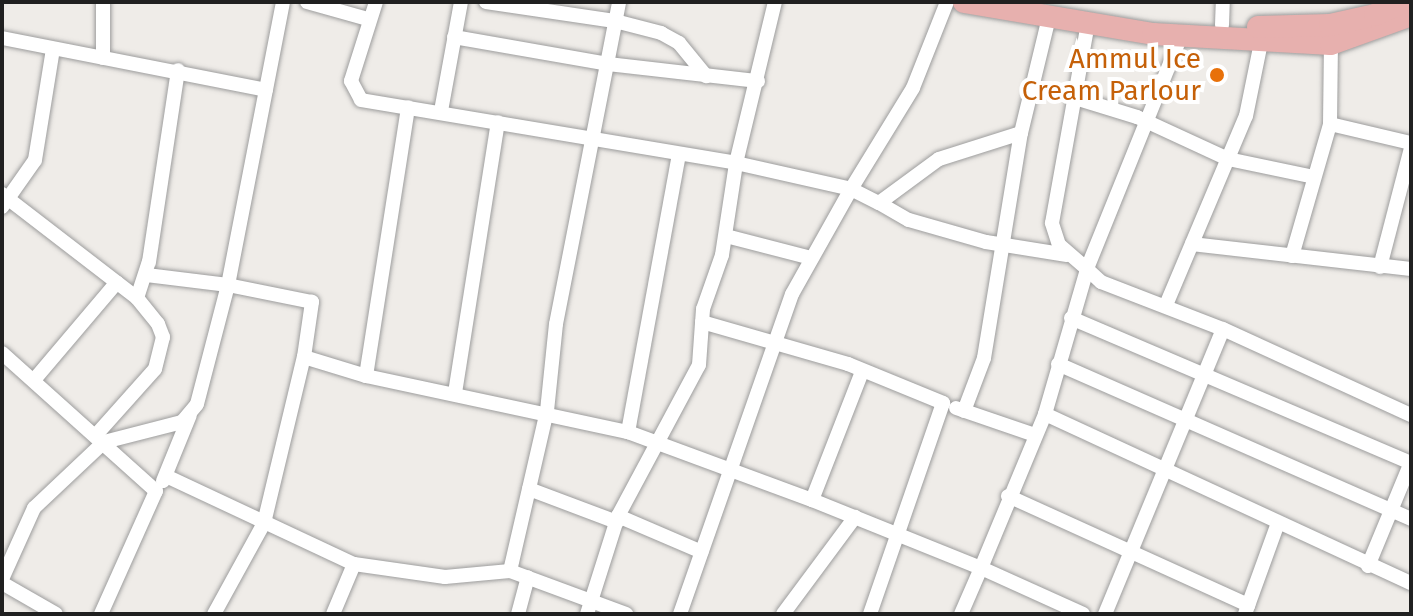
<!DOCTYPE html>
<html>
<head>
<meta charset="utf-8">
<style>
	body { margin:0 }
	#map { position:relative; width:1413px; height:616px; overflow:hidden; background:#efece8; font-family:"Fira Sans",sans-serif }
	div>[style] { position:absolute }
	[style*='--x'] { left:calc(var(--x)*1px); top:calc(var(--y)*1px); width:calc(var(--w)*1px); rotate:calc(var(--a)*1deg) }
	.roads { filter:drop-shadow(0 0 2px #9d9d9d) drop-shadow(0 0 2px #9d9d9d) }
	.minor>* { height:14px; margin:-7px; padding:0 7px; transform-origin:7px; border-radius:7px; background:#fff }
	.trunk>* { height:22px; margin:-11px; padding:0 11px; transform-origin:11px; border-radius:11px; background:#e7b0ae }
	.dots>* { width:22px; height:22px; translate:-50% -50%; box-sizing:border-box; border:4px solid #fff; border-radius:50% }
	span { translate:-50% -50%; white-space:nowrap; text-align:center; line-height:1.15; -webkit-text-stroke:8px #fff; paint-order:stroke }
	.food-label { font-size:28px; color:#c56008 }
	.right { translate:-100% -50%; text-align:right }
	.frame { position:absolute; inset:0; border:4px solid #202020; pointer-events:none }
</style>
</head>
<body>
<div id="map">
	<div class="roads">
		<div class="minor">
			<div style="--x:103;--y:2;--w:56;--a:90"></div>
			<div style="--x:307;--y:2;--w:63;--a:15.6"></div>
			<div style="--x:376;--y:2;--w:83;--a:107.6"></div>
			<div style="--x:351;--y:81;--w:21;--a:62"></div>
			<div style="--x:361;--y:100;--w:380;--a:9.5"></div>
			<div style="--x:736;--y:163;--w:118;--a:12.7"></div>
			<div style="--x:851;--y:189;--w:120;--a:119.3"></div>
			<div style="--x:792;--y:294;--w:339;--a:109.3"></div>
			<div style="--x:486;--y:2;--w:130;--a:8.4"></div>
			<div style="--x:615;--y:21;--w:48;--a:14.6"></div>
			<div style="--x:661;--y:33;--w:21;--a:29"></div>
			<div style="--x:679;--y:43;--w:43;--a:50.7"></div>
			<div style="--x:947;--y:2;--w:92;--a:111.6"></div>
			<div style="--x:913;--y:88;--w:119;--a:121.5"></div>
			<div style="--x:851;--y:189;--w:31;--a:27"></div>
			<div style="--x:879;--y:203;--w:74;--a:-36.3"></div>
			<div style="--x:939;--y:159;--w:86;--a:-17.6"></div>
			<div style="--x:1021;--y:133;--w:119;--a:-76.4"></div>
			<div style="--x:1222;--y:25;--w:23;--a:-88"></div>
			<div style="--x:1181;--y:36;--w:251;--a:112"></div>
			<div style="--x:1087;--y:269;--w:19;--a:43"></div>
			<div style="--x:1101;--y:282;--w:131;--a:21.1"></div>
			<div style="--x:1223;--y:329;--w:207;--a:24.6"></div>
			<div style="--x:454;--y:37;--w:156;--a:9.9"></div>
			<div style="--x:608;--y:64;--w:151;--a:6.5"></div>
			<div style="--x:2;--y:38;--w:269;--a:11.1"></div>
			<div style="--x:1072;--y:97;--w:68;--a:17.1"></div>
			<div style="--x:1137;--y:117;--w:100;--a:24.8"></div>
			<div style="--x:1228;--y:159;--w:88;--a:11.8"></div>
			<div style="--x:441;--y:111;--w:111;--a:-79.6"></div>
			<div style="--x:1330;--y:124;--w:83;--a:13.2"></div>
			<div style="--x:2;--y:194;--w:170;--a:37.6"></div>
			<div style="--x:137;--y:298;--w:33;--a:51"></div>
			<div style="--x:158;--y:324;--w:14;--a:69"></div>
			<div style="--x:163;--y:337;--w:33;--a:104"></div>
			<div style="--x:155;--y:369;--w:89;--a:131.8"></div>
			<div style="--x:879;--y:203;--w:34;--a:30"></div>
			<div style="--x:909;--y:220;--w:80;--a:15.9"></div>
			<div style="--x:986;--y:242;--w:82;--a:9.1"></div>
			<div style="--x:2;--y:207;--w:57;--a:-54.9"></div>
			<div style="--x:35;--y:160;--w:112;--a:-80.8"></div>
			<div style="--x:726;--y:236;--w:88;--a:14.5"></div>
			<div style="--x:1192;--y:244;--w:220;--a:6.5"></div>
			<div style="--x:1292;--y:256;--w:137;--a:-73.9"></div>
			<div style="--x:1330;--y:124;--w:80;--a:-89.3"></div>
			<div style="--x:1380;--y:267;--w:123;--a:-75.4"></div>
			<div style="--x:137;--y:298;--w:38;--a:-72"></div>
			<div style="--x:149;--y:262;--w:194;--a:-81.4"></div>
			<div style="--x:1166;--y:305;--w:205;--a:-67.1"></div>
			<div style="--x:1246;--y:116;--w:76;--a:-78.5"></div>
			<div style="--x:1071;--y:318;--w:370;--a:23.1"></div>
			<div style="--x:702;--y:322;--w:152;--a:16"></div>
			<div style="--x:848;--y:364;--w:103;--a:22.3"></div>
			<div style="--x:943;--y:403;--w:223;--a:109.1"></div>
			<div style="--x:2;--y:353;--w:207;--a:41.9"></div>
			<div style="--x:156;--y:491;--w:135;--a:114.1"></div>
			<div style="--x:304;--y:357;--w:65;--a:17"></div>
			<div style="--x:366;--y:376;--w:268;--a:12.1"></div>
			<div style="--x:628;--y:432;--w:196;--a:20.3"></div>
			<div style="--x:812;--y:500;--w:182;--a:21.9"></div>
			<div style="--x:981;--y:568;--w:50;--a:113.5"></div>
			<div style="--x:1058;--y:364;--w:386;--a:23.7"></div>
			<div style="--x:366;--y:376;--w:272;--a:-81.1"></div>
			<div style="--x:34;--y:380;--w:128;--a:-49.7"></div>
			<div style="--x:455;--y:393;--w:274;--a:-81"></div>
			<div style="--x:956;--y:408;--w:83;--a:18.9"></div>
			<div style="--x:964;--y:411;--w:57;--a:-69.3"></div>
			<div style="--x:984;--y:358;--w:228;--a:-80.7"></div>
			<div style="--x:1045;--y:414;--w:403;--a:24.8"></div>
			<div style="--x:628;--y:432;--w:282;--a:-79.6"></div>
			<div style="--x:166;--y:476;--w:208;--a:25.1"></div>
			<div style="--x:354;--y:564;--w:92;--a:8.1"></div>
			<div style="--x:445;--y:577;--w:65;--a:-5.3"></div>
			<div style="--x:510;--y:571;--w:124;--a:20.3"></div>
			<div style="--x:163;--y:481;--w:71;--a:-67.8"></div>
			<div style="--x:529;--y:489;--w:94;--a:20.6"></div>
			<div style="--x:1008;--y:496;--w:264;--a:24.4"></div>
			<div style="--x:812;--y:500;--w:137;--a:-68.7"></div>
			<div style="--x:618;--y:516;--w:91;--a:23.2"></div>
			<div style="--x:1368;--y:566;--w:113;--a:-67.5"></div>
			<div style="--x:510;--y:571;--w:164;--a:-77"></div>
			<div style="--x:547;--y:411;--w:87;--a:-84.1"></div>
			<div style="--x:556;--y:324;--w:328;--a:-78.9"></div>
			<div style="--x:2;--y:579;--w:78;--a:-65.7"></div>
			<div style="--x:34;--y:508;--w:96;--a:-43.3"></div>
			<div style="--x:104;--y:442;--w:81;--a:-14.4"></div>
			<div style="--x:182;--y:422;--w:23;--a:-50"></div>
			<div style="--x:197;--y:404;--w:123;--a:-75.4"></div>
			<div style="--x:228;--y:285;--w:82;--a:-173"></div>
			<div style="--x:2;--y:583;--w:62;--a:29.9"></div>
			<div style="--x:214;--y:614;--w:104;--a:-61.2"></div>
			<div style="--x:264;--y:523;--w:171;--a:-76.5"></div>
			<div style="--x:304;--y:357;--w:56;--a:-81.7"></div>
			<div style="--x:312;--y:302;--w:86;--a:-168.6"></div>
			<div style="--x:228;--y:285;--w:288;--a:-79"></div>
			<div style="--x:333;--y:614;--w:54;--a:-67.2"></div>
			<div style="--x:518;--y:614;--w:38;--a:-75"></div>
			<div style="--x:587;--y:614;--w:103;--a:-72.4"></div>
			<div style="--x:618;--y:516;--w:171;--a:-61.8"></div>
			<div style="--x:699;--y:365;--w:56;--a:-85.9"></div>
			<div style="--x:703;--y:309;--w:57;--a:-70.6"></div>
			<div style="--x:722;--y:255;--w:93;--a:-81.3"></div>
			<div style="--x:736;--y:163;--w:166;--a:-76.4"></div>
			<div style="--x:783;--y:614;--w:121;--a:-53.4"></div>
			<div style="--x:1083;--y:614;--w:112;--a:-155.7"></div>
			<div style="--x:981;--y:568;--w:167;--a:-67.4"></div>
			<div style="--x:1045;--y:414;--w:151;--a:-73.8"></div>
			<div style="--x:1087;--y:269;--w:37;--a:-139"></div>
			<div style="--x:1059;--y:245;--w:23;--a:-108"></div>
			<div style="--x:1052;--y:223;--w:203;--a:-79.8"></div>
			<div style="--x:1105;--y:614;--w:308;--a:-67.5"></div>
			<div style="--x:1245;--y:614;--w:97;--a:-70.1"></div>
		</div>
		<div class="trunk">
			<div style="--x:964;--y:2;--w:192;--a:9.6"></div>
			<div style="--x:1153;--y:34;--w:178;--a:3.2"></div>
			<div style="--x:1331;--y:44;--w:85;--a:-19.9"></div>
			<div style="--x:1258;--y:27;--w:72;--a:-1.6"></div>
			<div style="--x:1330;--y:25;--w:46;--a:-12.5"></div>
			<div style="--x:1375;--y:15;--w:32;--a:-24"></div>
		</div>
	</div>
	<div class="dots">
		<div style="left:1217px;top:75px;background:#e8710a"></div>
	</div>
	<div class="food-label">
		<span class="right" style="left:1201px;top:75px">Ammul Ice<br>Cream Parlour</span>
	</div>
	<div class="frame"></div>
</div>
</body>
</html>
